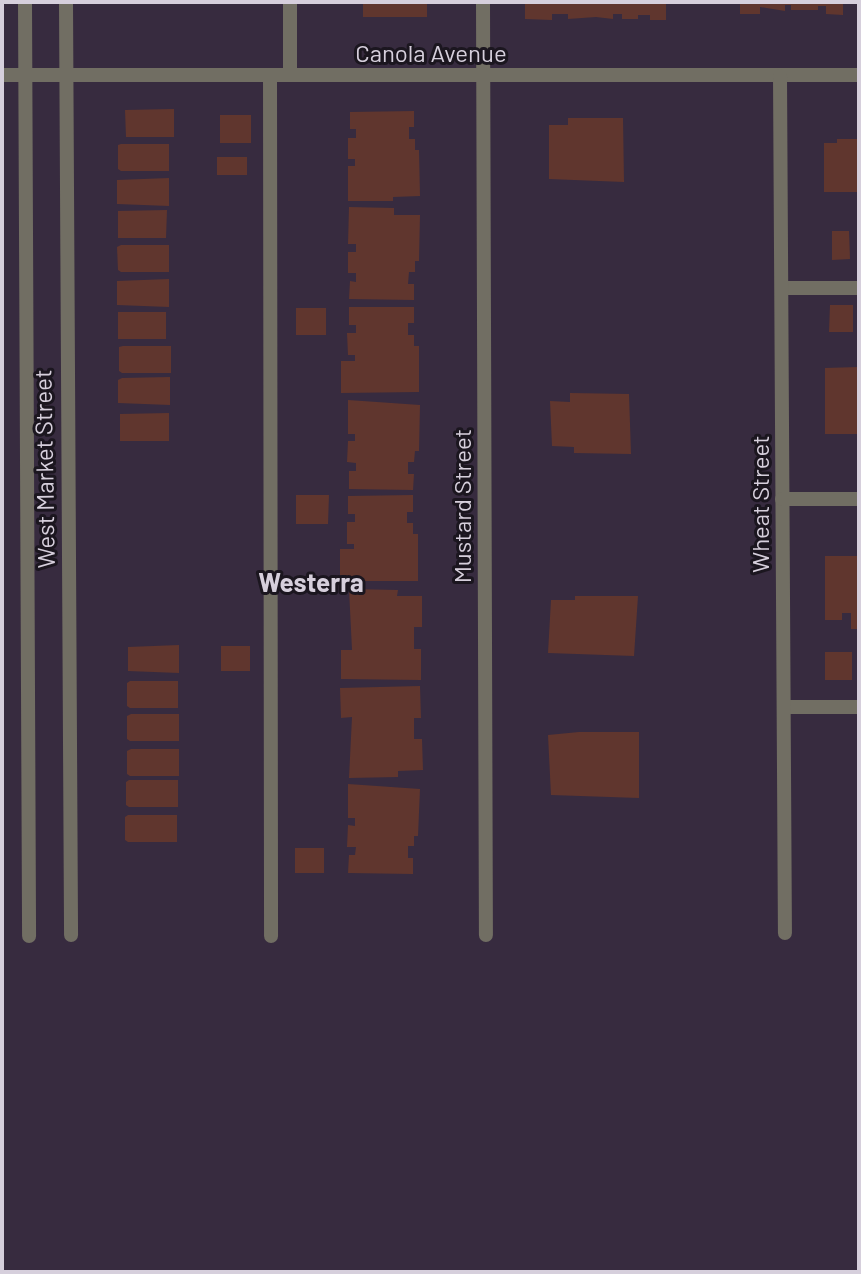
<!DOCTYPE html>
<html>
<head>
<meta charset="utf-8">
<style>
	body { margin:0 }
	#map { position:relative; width:861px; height:1274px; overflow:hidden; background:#372b3f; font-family:Barlow,sans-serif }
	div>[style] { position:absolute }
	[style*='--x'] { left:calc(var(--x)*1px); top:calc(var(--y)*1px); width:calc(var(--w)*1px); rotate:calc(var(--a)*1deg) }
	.building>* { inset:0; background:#60362e }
	.lane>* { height:14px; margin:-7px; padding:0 7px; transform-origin:7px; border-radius:7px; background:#716e63 }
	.street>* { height:14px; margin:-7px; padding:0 7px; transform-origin:7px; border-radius:7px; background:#716e63 }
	span { translate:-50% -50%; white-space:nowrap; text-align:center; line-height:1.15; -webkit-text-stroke:6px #1b161f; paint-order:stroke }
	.street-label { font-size:24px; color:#d6cfdc }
	.neighbourhood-label { font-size:26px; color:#d6cfdc; font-weight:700 }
	.frame { position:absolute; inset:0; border:4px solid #d6cfdc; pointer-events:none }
</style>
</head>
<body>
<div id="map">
	<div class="building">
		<div style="clip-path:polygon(363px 2px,427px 2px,427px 17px,363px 17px)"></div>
		<div style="clip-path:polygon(525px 2px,666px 2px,666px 20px,650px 20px,650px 15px,638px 15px,638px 19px,622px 19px,622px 14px,613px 14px,613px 19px,596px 17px,568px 19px,568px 14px,552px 14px,552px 20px,525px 19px)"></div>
		<div style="clip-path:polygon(740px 2px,843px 2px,843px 15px,826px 14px,826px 6px,818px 6px,818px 10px,791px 10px,791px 5px,785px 5px,785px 11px,760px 7px,760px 14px,740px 14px)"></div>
		<div style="clip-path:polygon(174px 109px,174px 137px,126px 137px,125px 110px)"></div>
		<div style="clip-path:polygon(414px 111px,414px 127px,409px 127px,409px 139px,415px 139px,415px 150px,419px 150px,420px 196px,393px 197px,393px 201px,348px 201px,348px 166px,355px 166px,355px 159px,348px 159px,348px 138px,356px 138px,356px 129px,350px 129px,350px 112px)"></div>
		<div style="clip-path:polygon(220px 115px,251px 115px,251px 143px,220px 143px)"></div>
		<div style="clip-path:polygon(568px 118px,623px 118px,624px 182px,549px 179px,549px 125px,568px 125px)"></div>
		<div style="clip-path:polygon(837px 139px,859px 139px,859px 192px,824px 192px,824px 143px,837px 143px)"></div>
		<div style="clip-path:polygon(121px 144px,169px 144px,169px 171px,121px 171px,118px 169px,118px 145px)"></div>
		<div style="clip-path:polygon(217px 157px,247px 157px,247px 175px,217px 175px)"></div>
		<div style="clip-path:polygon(169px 178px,169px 206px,117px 204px,117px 180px)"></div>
		<div style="clip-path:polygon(349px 207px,394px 208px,394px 215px,420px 215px,419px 261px,415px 261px,415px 272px,409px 272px,408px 284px,414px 284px,414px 300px,349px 299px,350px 281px,356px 282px,356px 273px,348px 273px,348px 252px,356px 252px,356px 244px,348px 244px)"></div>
		<div style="clip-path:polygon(167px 210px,166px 238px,118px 238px,118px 211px)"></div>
		<div style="clip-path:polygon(832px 231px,849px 231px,850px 259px,832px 260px)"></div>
		<div style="clip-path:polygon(121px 245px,169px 245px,169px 272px,121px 272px,118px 270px,117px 247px)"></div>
		<div style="clip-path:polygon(169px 279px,169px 307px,117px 305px,117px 281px)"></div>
		<div style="clip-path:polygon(830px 305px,853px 305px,853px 332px,829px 332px)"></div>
		<div style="clip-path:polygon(349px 307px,414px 307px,414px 323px,408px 323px,408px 335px,414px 335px,414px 346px,419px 346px,419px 392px,341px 393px,341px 361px,355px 361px,355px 355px,348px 355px,347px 333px,356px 333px,356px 325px,349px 325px)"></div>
		<div style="clip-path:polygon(296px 308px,326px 308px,326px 335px,296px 335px)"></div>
		<div style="clip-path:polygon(118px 312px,166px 312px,166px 339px,118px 339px)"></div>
		<div style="clip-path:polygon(123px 346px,171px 346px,171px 373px,122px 373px,119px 371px,119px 347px)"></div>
		<div style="clip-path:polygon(859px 367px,857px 434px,825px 434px,825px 368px)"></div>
		<div style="clip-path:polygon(170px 377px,170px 405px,118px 403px,118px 380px,122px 378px)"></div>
		<div style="clip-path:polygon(570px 393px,629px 394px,631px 454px,574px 453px,574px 447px,552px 446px,550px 401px,570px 402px)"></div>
		<div style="clip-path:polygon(348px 400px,420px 405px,419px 451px,415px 451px,414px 462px,408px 462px,408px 474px,414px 474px,413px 490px,349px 489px,349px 471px,356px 471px,356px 463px,347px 462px,348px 441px,355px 441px,355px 434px,348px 434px)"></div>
		<div style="clip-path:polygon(169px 413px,169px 441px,120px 441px,120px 414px)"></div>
		<div style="clip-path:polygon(296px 495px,329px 495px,328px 524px,296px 524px)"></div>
		<div style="clip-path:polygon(413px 495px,413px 512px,407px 512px,407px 523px,413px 523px,413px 534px,418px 534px,418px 581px,340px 581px,340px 549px,354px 549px,354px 544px,347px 544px,347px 522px,355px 522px,355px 514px,348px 514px,348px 496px)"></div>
		<div style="clip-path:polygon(825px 556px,859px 556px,859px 629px,851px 629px,851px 613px,842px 613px,842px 620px,825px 620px)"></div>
		<div style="clip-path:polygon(349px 589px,398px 590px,397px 596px,422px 596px,422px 627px,414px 627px,414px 649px,421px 649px,421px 680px,341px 679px,341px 650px,352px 650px)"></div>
		<div style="clip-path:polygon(575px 596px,638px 596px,634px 656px,548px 653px,551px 600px,575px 600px)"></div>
		<div style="clip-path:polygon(179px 645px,179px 673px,128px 671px,128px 647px)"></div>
		<div style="clip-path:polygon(221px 646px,250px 646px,250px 671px,221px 671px)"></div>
		<div style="clip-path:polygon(825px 652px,852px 652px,852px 680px,825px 680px)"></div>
		<div style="clip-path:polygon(130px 681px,178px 681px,178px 708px,130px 708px,127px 706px,127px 683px)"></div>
		<div style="clip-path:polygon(420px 686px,421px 718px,414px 718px,414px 739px,422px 739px,423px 770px,398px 771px,398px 777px,349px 778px,352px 717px,341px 718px,340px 688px)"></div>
		<div style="clip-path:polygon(131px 714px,179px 714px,179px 741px,130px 741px,127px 739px,127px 716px)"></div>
		<div style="clip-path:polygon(579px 732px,639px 732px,639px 798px,551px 795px,548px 735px)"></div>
		<div style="clip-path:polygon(131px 749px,179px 749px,179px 776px,130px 776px,127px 774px,127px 751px)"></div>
		<div style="clip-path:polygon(129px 780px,178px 780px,178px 807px,129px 807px,126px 805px,126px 782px)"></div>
		<div style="clip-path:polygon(348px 784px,420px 789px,418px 836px,414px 836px,414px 846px,408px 846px,408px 858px,413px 858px,413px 874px,348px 873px,349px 855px,355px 855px,356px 847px,347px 847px,348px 825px,355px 826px,355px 818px,348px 818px)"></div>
		<div style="clip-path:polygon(128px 815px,177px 815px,177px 842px,128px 842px,125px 840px,125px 817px)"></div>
		<div style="clip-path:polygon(295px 848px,324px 848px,324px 873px,295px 873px)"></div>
	</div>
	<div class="lane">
		<div style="--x:270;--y:75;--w:861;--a:89.93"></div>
		<div style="--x:290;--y:75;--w:73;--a:-90"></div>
		<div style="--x:782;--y:288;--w:77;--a:0"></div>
		<div style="--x:784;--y:707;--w:75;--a:0"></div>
	</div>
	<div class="street">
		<div style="--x:25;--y:2;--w:934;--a:89.75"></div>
		<div style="--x:66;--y:2;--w:933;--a:89.69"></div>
		<div style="--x:483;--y:2;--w:933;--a:89.82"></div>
		<div style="--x:2;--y:75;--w:857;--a:0"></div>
		<div style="--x:780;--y:76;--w:857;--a:89.67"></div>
		<div style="--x:782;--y:499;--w:77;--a:0"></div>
	</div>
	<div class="street-label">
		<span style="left:431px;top:53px">Canola Avenue</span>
		<span style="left:44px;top:469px;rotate:-91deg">West Market Street</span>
		<span style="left:760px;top:504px;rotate:-90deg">Wheat Street</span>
		<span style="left:462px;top:506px;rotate:-90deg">Mustard Street</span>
	</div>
	<div class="neighbourhood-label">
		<span style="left:311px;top:582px">Westerra</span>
	</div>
	<div class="frame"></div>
</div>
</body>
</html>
